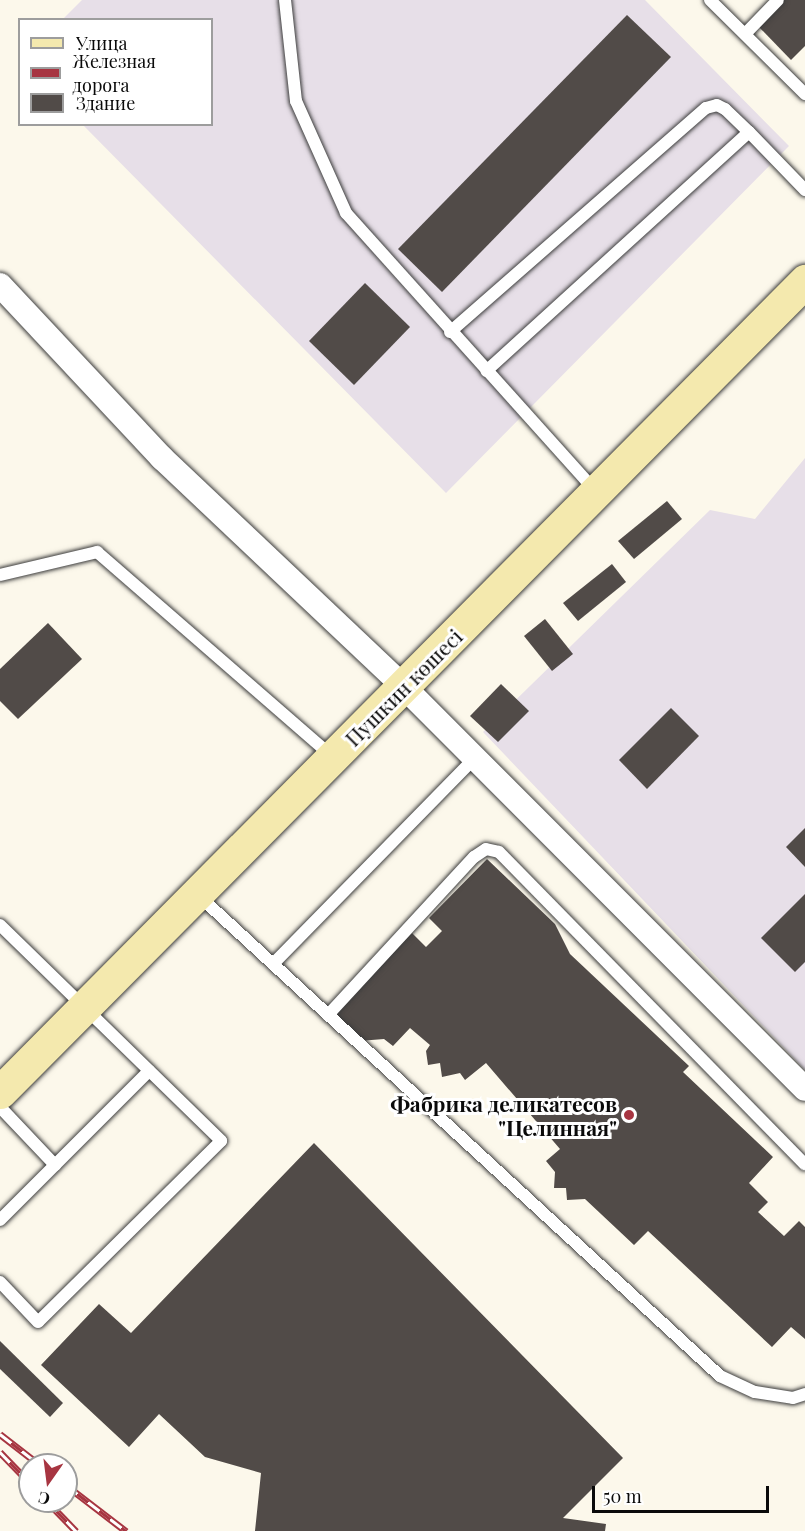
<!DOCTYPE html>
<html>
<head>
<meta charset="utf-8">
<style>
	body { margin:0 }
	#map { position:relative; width:805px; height:1531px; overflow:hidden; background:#fcf8eb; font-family:"Playfair Display",serif }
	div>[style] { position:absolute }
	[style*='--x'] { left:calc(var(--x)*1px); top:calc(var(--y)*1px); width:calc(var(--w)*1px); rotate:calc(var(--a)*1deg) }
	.industrial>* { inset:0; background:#e7dfe8 }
	.building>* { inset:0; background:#514b48 }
	.roads { filter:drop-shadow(0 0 2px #3d3d3d) drop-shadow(0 0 2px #3d3d3d) }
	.service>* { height:12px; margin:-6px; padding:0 6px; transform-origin:6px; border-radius:6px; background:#fff }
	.minor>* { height:24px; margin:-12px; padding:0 12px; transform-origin:12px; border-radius:12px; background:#fff }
	.secondary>* { height:33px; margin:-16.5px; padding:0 16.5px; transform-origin:16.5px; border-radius:16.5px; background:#f4e9ae }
	.rail>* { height:7px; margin-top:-3.5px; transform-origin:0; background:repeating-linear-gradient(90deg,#fff 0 14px,#a73541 0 28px); box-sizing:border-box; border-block:2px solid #a73541 }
	.dots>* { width:16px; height:16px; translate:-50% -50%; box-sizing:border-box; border:3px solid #fff; border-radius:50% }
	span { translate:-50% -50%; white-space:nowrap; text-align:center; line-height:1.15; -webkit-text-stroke:6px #fff; paint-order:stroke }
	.street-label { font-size:21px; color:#0a0a0a }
	.poi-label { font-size:21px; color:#0a0a0a; font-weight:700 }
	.right { translate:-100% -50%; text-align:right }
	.legend { position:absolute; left:18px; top:18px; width:195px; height:108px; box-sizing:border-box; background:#fff; border:2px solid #9d9d9d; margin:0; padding:8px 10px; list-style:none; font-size:18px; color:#0a0a0a }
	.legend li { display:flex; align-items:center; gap:12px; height:30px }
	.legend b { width:30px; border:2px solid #9d9d9d }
	.north { position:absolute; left:18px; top:1453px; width:60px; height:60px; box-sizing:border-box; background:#fff; border:2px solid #9d9d9d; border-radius:50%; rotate:194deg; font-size:16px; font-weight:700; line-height:24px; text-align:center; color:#0a0a0a }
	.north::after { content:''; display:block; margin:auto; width:21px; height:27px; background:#a73541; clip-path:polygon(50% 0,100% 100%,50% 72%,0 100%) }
	.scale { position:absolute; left:592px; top:1486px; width:177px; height:27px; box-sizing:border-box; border:3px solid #0a0a0a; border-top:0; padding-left:8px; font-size:18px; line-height:21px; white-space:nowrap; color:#0a0a0a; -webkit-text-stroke:4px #fff; paint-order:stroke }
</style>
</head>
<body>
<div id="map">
	<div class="industrial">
		<div style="clip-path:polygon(82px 0,645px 0,789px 146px,446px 493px,83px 125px,212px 124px,212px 20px,62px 20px)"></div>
		<div style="clip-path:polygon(805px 458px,805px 1070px,483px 732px,710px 510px,755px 519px)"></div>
	</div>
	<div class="building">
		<div style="clip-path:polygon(784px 0,805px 0,805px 46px,791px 60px,758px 26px)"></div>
		<div style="clip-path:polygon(627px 15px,671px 57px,442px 292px,398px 249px)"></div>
		<div style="clip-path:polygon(365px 283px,410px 327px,354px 385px,309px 341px)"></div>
		<div style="clip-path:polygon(667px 501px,682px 519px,634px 559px,618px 541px)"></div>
		<div style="clip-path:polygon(612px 564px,626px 582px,578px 621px,563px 603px)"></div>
		<div style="clip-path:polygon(545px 619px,573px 654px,552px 671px,524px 636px)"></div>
		<div style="clip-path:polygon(48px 623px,82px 659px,18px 719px,0 701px,0 669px)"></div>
		<div style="clip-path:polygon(501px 684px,529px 711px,498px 742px,470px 716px)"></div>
		<div style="clip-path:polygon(671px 708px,699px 736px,647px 789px,619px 760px)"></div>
		<div style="clip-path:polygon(805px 828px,805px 867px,786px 847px)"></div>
		<div style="clip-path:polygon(487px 859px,555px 924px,570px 954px,689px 1066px,683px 1072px,773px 1157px,749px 1183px,768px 1202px,758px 1212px,784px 1236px,799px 1221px,805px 1227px,805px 1339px,791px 1327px,772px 1347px,648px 1231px,634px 1245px,585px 1199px,567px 1200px,566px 1188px,554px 1188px,555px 1172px,546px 1161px,560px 1149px,486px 1063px,465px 1080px,460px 1073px,442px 1077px,440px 1063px,428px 1065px,426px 1051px,430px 1045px,410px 1028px,393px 1046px,384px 1039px,359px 1041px,331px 1018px,412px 933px,426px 947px,442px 931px,429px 918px)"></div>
		<div style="clip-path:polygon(805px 894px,805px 962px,795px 972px,761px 938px)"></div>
		<div style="clip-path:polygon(314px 1143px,623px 1458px,563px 1518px,606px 1524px,605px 1531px,255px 1531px,261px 1473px,205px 1457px,159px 1414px,129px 1447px,41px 1365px,99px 1304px,131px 1333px)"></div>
		<div style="clip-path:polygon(0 1341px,63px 1403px,50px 1417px,0 1369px)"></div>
	</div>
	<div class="roads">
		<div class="service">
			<div style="--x:285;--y:0;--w:102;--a:83.8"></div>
			<div style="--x:296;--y:101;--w:123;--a:65.9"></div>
			<div style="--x:346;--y:213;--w:373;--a:48.1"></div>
			<div style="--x:710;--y:0;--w:134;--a:44.7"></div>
			<div style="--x:745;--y:34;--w:47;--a:-45.9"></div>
			<div style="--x:749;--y:132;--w:81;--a:46"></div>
			<div style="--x:450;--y:332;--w:340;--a:-41.2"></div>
			<div style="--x:706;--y:108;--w:11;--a:-15"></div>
			<div style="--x:717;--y:105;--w:9;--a:27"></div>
			<div style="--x:725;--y:109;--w:33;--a:44"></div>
			<div style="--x:749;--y:132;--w:355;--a:137.7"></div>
			<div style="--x:0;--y:575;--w:100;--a:-13.3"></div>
			<div style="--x:97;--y:552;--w:311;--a:41"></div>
			<div style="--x:197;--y:894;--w:711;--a:42.66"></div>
			<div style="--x:720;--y:1376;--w:38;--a:25"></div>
			<div style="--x:755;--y:1392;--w:38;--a:9"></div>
			<div style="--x:793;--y:1398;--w:13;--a:-18"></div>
			<div style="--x:0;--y:925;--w:309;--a:44.3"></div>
			<div style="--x:221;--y:1141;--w:257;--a:135.3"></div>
			<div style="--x:38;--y:1322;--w:55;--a:-133.5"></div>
			<div style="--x:273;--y:964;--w:289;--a:-45.6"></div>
			<div style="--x:328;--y:1015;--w:215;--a:-47.3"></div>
			<div style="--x:474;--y:857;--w:14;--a:-34"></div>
			<div style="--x:486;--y:849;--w:13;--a:13"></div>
			<div style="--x:499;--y:852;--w:437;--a:45.6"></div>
			<div style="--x:0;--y:1107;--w:80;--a:46.5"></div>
			<div style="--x:0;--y:1220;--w:211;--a:-45"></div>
		</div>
		<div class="minor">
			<div style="--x:0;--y:285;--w:237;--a:46.9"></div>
			<div style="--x:162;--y:458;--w:332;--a:43.4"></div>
			<div style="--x:403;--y:686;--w:569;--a:45.07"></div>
		</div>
		<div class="secondary">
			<div style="--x:0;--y:1092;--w:1143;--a:-45.21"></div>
		</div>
	</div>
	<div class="rail">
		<div style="--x:0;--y:1434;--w:51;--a:37.8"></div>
		<div style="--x:0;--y:1452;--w:43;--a:45.9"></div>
		<div style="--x:66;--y:1485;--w:76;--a:37.5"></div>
		<div style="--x:47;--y:1501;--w:42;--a:46"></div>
	</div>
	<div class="dots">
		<div style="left:629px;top:1115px;background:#a73541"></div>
	</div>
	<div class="street-label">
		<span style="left:403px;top:687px;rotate:-45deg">Пушкин көшесі</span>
	</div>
	<div class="poi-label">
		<span class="right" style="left:617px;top:1115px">Фабрика деликатесов<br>"Целинная"</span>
	</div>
	<ul class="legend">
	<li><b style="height:8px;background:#f4e9ae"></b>Улица</li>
	<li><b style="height:8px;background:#a73541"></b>Железная дорога</li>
	<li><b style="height:16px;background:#514b48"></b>Здание</li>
	</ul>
	<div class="north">С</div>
	<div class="scale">50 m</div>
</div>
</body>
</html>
